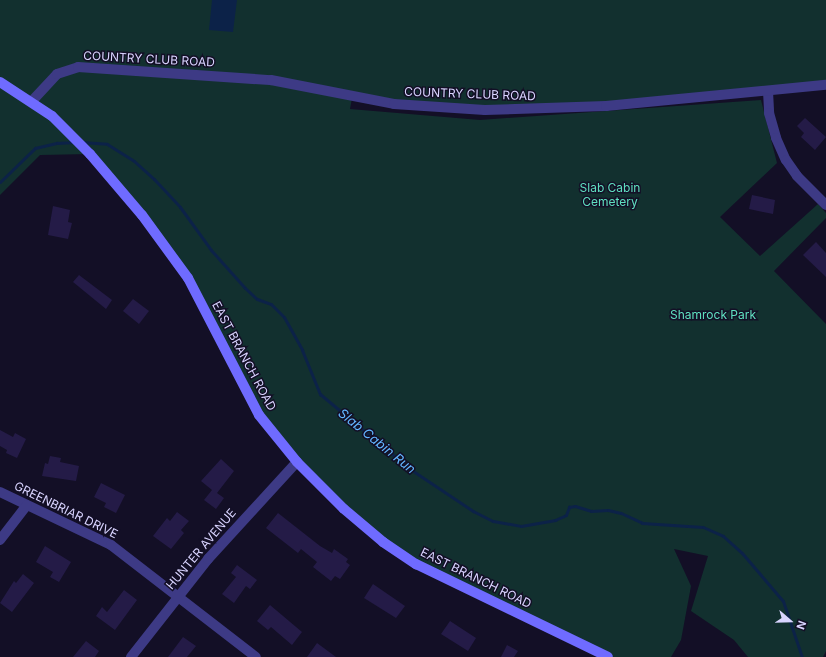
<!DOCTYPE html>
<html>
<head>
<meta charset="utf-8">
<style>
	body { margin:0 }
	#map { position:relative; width:826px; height:657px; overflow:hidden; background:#130f26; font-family:Inter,sans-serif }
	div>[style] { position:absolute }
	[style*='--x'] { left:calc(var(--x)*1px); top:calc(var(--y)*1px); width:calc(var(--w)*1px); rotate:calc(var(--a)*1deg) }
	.green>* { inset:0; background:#12302f }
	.water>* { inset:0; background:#0c2248 }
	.stream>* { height:3px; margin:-1.5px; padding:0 1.5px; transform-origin:1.5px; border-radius:1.5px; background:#0c2248 }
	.building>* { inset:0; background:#241b47 }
	.minor>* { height:10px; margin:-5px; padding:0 5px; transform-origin:5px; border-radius:5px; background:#3d3a85 }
	.secondary>* { height:10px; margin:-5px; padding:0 5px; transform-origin:5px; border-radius:5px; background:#6f6bff }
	span { translate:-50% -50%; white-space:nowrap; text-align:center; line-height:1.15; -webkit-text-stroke:3px #130f26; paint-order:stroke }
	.street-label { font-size:12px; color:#d9d4ff }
	.park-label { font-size:12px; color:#5fe0c0 }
	.water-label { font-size:13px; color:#62b6ff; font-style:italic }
	.north { position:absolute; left:770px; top:601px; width:40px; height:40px; -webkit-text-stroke:3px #130f26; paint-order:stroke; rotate:110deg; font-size:11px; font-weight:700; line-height:16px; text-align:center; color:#d9d4ff }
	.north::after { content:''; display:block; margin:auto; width:14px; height:18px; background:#d9d4ff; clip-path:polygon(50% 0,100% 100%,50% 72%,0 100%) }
</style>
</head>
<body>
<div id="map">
	<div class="green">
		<div style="clip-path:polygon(0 0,826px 0,826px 80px,768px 91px,485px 110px,352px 98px,350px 109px,480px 120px,761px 100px,777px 163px,720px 217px,760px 256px,818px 204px,826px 213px,826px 218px,774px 271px,826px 324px,826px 651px,823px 657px,748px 657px,734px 640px,691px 611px,708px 556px,674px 549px,691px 586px,681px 640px,671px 657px,608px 657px,383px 542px,275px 437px,188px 278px,90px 154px,40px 155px,0 195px)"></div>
	</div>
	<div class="water">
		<div style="clip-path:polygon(212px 0,237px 0,233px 32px,209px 30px)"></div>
	</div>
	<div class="stream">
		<div style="--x:81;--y:142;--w:26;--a:4"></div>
		<div style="--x:107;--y:144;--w:32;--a:32"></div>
		<div style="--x:134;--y:161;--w:27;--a:42"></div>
		<div style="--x:154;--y:179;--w:38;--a:47"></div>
		<div style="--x:180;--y:207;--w:53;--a:54.2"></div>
		<div style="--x:211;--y:250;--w:51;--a:48.2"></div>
		<div style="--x:245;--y:288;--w:16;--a:43"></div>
		<div style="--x:257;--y:299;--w:15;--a:20"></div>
		<div style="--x:271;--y:304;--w:18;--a:45"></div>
		<div style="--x:284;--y:317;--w:38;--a:61"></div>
		<div style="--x:302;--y:350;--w:48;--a:67.8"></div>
		<div style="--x:320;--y:394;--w:117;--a:39.8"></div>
		<div style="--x:410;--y:469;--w:76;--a:33.7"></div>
		<div style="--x:473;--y:511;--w:22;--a:27"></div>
		<div style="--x:493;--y:521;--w:28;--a:10"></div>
		<div style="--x:521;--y:526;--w:35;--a:-10"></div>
		<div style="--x:555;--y:520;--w:12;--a:-24"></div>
		<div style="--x:566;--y:515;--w:9;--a:-69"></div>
		<div style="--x:569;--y:507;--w:6;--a:-9"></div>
		<div style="--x:575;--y:506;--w:17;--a:17"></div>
		<div style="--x:591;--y:511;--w:17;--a:-3"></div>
		<div style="--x:608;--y:510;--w:13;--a:13"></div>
		<div style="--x:621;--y:513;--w:23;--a:25"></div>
		<div style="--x:642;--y:523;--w:61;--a:3.8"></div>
		<div style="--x:703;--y:527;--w:22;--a:24"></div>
		<div style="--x:723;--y:536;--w:25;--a:42"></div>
		<div style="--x:742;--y:553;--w:63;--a:49.5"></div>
		<div style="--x:783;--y:601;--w:59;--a:71.3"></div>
		<div style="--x:0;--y:182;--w:49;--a:-44.2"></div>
		<div style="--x:35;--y:148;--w:23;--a:-13"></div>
		<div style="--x:57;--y:143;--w:18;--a:-3"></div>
	</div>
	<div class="building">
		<div style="clip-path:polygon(805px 118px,826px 137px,815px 150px,801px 137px,804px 133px,797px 126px)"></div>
		<div style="clip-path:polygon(752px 195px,775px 200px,773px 214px,749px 209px)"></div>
		<div style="clip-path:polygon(53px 206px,70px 210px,68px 222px,72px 223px,68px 239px,48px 235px)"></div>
		<div style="clip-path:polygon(816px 242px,826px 253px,826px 277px,803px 255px)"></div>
		<div style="clip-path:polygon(79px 275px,112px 300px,106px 309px,73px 282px)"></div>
		<div style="clip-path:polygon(133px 299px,149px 311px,139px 324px,123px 311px)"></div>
		<div style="clip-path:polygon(0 430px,13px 437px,15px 433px,26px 439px,17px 458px,6px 453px,7px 450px,0 446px)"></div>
		<div style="clip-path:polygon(50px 456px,61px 458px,60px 462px,79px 466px,76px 481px,42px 476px,45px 463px,48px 464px)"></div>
		<div style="clip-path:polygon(221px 459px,234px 471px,217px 493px,224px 498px,216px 509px,204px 500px,212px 490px,201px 481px)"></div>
		<div style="clip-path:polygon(101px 483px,125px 495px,116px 513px,104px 507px,106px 503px,94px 497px)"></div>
		<div style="clip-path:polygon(177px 512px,189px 521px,181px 530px,184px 533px,171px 549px,153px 536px,167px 518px,170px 521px)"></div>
		<div style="clip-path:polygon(278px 513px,320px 546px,332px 553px,334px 549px,348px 559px,346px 562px,350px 565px,340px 579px,335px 576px,331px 581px,313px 567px,317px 562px,301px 549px,298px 553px,266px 528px)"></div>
		<div style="clip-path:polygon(45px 546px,71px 562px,59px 582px,50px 577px,53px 572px,36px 562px)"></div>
		<div style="clip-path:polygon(237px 565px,257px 580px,250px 589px,246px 586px,234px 603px,222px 594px,236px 577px,231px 573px)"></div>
		<div style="clip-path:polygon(23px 574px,34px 583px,12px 612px,0 603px,14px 581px,16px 583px)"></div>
		<div style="clip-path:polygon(373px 584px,405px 606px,396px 618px,364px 598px)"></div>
		<div style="clip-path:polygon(124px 590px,137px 600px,115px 630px,96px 616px,102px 607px,107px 612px)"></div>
		<div style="clip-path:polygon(270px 605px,302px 632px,292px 645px,271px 627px,268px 630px,257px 621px)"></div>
		<div style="clip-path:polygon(450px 621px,476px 638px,468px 651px,441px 634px)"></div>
		<div style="clip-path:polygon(183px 637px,196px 646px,187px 657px,168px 657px)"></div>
		<div style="clip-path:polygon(86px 641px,99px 651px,95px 657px,73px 657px)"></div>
		<div style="clip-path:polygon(317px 643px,336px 657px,307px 657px)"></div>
		<div style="clip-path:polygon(507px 645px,518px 651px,514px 657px,501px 657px)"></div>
	</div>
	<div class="minor">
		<div style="--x:768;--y:91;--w:22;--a:87"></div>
		<div style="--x:769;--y:113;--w:26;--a:74"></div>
		<div style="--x:776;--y:138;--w:24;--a:66"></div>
		<div style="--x:786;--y:160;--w:19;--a:55"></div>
		<div style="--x:797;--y:176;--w:41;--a:45"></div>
		<div style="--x:32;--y:101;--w:37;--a:-47"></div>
		<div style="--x:57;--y:74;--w:22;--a:-18"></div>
		<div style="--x:78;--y:67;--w:193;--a:3.9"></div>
		<div style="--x:271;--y:80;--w:125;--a:11"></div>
		<div style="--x:394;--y:104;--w:91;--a:3.8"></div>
		<div style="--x:485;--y:110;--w:121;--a:-1.9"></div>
		<div style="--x:606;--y:106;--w:221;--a:-5.5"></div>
		<div style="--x:0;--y:492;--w:123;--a:25.5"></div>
		<div style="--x:111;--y:545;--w:183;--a:37.7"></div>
		<div style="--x:0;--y:540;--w:44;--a:-52.4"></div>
		<div style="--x:131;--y:657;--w:125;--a:-51.8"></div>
		<div style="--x:208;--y:559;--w:132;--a:-47.5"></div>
	</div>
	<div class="secondary">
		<div style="--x:0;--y:82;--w:62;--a:33.2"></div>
		<div style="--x:52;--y:116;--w:54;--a:45"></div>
		<div style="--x:90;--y:154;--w:80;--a:49.6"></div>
		<div style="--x:142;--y:215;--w:78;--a:53.9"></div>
		<div style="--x:188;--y:278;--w:154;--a:62.6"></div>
		<div style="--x:259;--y:415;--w:60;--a:51"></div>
		<div style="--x:297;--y:462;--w:66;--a:45"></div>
		<div style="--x:344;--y:509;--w:51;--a:40.2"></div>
		<div style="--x:383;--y:542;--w:40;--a:34"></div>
		<div style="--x:416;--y:564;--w:213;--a:25.8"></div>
	</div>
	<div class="street-label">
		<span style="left:149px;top:59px;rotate:3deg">COUNTRY CLUB ROAD</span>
		<span style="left:470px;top:94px;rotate:2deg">COUNTRY CLUB ROAD</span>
		<span style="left:244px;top:356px;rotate:62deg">EAST BRANCH ROAD</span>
		<span style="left:66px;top:510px;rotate:26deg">GREENBRIAR DRIVE</span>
		<span style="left:201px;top:549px;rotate:-50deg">HUNTER AVENUE</span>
		<span style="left:476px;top:578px;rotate:26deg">EAST BRANCH ROAD</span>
	</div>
	<div class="park-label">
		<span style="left:610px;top:195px">Slab Cabin<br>Cemetery</span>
		<span style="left:713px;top:315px">Shamrock Park</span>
	</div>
	<div class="water-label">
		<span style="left:377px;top:441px;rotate:39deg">Slab Cabin Run</span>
	</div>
	<div class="north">N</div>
</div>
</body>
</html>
